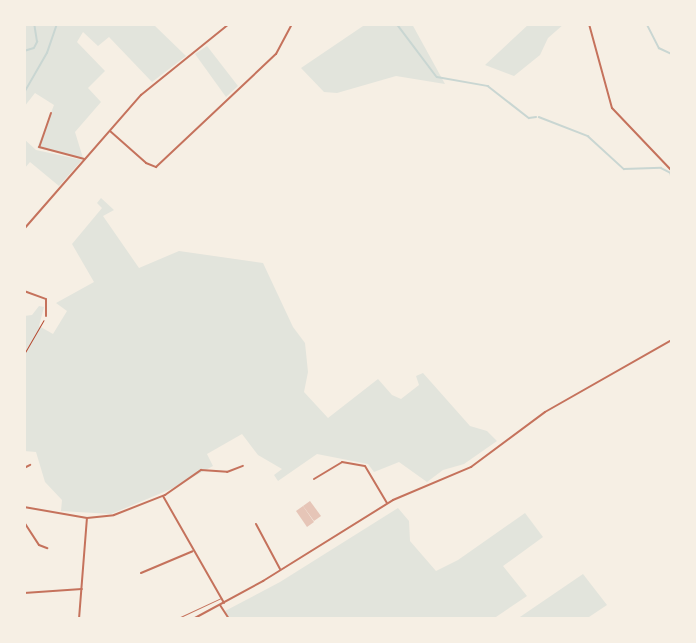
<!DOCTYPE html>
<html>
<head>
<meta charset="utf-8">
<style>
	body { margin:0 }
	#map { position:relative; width:696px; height:643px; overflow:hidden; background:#f6efe4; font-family:"Titillium Web",sans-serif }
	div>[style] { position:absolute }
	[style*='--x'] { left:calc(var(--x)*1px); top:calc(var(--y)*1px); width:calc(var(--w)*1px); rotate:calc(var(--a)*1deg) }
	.green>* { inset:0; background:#e2e4dc }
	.stream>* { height:1.5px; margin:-0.75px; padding:0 0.75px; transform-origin:0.75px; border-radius:0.75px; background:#c9d6d2 }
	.building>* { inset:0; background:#e6c5b7 }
	.path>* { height:1px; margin:-0.5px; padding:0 0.5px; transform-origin:0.5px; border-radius:0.5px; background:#b5482f }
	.service>* { height:1px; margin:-0.5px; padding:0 0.5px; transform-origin:0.5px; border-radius:0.5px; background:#c5725c }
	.minor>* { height:2px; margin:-1px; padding:0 1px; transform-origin:1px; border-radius:1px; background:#c5725c }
	.tertiary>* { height:2px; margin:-1px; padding:0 1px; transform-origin:1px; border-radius:1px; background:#c5725c }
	span { translate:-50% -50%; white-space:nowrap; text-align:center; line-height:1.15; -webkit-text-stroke:4.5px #f6efe4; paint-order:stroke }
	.frame { position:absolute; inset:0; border:26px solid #f6efe4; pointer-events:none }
</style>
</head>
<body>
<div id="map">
	<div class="green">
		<div style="clip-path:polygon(24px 24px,153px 24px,186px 56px,152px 82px,109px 37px,98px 46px,83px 32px,77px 42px,105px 71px,88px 88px,101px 102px,75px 132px,83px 158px,37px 148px,54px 105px,35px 93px,24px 107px)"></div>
		<div style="clip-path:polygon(366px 24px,412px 24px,445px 84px,396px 76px,337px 93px,324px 92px,301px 68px)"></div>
		<div style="clip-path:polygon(529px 24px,564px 24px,548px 38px,540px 55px,514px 76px,485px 65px)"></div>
		<div style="clip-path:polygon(207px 46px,238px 86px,226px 97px,195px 54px)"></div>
		<div style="clip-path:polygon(24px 139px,36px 150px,82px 160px,59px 186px,30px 162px,24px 169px)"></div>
		<div style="clip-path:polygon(101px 198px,114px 210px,103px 216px,139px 268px,179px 251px,263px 263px,293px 327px,305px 343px,308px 372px,304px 392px,328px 418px,378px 379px,392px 395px,401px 399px,419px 385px,416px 376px,423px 373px,470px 426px,487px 431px,497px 441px,464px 464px,443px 470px,427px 482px,399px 462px,374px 472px,368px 464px,317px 454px,278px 481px,274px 475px,282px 469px,258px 455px,242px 434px,207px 454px,213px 466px,171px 489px,111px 514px,61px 511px,62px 500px,45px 482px,36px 452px,24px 451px,24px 316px,32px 315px,39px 306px,44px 307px,39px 326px,53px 334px,67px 311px,56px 303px,94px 282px,72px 244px,102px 208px,97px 203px)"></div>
		<div style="clip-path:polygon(398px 508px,409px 521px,410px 541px,436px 571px,458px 560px,525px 513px,543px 537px,503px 566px,527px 596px,493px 619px,229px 619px,225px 611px,280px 582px)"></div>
		<div style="clip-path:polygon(583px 574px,607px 605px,586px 619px,517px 619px)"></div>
	</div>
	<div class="stream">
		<div style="--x:397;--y:24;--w:66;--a:53"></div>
		<div style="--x:437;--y:77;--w:52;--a:10"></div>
		<div style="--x:488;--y:86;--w:52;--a:38"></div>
		<div style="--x:529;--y:118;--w:7;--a:-8"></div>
		<div style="--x:647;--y:24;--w:27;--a:63"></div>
		<div style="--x:659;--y:48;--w:14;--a:25"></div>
		<div style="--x:24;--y:51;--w:10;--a:-17"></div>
		<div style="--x:34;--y:48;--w:7;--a:-63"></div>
		<div style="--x:37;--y:42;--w:18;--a:-99"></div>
		<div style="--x:24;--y:93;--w:46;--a:-60.1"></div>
		<div style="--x:47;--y:53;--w:31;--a:-71"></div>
		<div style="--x:539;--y:117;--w:53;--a:21.2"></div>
		<div style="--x:588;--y:136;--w:49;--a:42.5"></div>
		<div style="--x:624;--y:169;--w:37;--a:-2"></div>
		<div style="--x:661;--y:168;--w:11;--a:27"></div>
		<div style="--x:671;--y:173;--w:7;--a:82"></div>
	</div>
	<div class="building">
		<div style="clip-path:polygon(310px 501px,321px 516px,314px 521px,303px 506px)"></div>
		<div style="clip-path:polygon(303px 506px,314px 522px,307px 527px,296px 511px)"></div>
	</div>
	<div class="path">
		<div style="--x:24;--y:354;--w:39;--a:-60"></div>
	</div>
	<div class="service">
		<div style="--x:176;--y:619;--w:50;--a:-25"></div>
	</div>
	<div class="minor">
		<div style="--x:589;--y:24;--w:87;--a:74.7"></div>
		<div style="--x:612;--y:108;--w:87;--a:46.4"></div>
		<div style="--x:51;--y:113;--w:36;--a:109"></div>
		<div style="--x:39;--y:147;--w:47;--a:14.9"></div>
		<div style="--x:110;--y:131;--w:48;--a:41.6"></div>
		<div style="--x:146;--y:163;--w:11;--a:22"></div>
		<div style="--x:156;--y:167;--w:165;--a:-43.3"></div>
		<div style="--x:276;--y:54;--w:34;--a:-62"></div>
		<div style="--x:24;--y:229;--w:178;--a:-48.9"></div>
		<div style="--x:141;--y:95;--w:113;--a:-38.9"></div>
		<div style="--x:24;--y:291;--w:23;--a:20"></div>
		<div style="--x:46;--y:299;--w:17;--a:90"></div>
		<div style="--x:24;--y:468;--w:7;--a:-27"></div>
		<div style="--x:314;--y:479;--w:33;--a:-31"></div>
		<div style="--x:342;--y:462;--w:23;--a:10"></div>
		<div style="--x:365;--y:466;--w:43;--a:59.3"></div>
		<div style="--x:163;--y:496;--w:123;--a:60.3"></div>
		<div style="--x:24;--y:507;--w:64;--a:9.9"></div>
		<div style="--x:87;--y:518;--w:27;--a:-6"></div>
		<div style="--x:114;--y:515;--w:55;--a:-21.4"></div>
		<div style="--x:165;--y:495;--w:44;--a:-34.8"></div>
		<div style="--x:201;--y:470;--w:26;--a:4"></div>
		<div style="--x:227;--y:472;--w:17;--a:-21"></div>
		<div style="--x:24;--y:522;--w:27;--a:57"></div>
		<div style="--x:39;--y:545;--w:9;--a:21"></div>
		<div style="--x:256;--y:524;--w:51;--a:61.9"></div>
		<div style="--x:141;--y:573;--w:56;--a:-22.9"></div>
		<div style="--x:24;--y:593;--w:58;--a:-3.9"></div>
		<div style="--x:220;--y:605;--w:17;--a:57"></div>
		<div style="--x:79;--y:619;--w:101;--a:-85.5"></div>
	</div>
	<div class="tertiary">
		<div style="--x:193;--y:619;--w:80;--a:-28.5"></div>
		<div style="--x:263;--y:581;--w:153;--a:-31.9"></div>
		<div style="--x:393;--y:500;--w:85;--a:-22.9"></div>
		<div style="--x:471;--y:467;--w:92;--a:-36.6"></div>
		<div style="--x:545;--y:412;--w:146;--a:-29.6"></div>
	</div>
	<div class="frame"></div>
</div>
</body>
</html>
